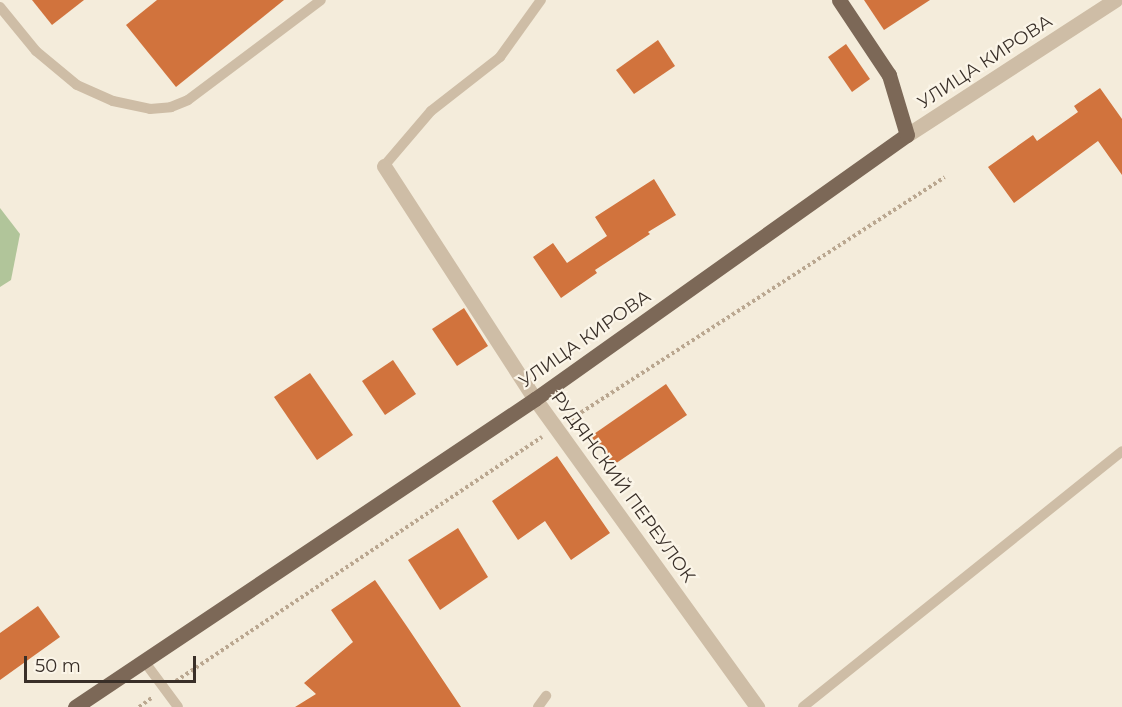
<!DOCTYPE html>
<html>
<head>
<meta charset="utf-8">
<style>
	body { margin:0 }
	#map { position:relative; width:1122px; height:707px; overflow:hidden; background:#f4ecdb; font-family:Montserrat,sans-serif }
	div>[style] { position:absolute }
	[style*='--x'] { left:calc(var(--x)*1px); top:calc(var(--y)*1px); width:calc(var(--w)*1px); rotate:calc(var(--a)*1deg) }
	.green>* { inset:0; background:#b1c59a }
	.building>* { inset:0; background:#d1733d }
	.path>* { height:4px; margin-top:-2px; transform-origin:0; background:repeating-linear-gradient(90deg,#baa790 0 3px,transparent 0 6px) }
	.service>* { height:10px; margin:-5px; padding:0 5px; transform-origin:5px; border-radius:5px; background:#cebda6 }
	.minor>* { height:15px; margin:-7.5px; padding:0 7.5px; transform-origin:7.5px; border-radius:7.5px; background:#cebda6 }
	.primary>* { height:15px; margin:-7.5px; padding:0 7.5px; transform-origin:7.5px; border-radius:7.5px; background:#7c6857 }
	span { translate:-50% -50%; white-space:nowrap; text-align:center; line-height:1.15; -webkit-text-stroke:4.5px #fbf5e8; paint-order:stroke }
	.street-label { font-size:18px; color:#392f28 }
	.scale { position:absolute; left:24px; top:656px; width:172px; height:27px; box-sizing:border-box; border:3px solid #392f28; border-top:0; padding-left:8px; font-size:18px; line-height:21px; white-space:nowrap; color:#392f28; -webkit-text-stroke:4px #fbf5e8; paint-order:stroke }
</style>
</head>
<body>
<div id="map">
	<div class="green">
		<div style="clip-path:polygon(0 208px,20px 234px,11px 280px,0 287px)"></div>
	</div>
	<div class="building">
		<div style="clip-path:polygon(32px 0,84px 0,52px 25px)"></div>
		<div style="clip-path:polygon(157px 0,284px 0,176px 87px,126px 25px)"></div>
		<div style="clip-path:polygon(864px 0,930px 0,884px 30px)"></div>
		<div style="clip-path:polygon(658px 40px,675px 66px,634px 94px,616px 70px)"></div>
		<div style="clip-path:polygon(846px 44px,870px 79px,852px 92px,828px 57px)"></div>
		<div style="clip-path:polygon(1100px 88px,1122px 119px,1122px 175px,1098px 141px,1014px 203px,988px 167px,1033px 135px,1037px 141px,1078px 112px,1074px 106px)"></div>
		<div style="clip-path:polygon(654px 179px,676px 215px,648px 232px,650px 234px,595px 270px,597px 273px,561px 298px,533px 257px,553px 243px,567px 263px,607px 236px,595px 217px)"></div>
		<div style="clip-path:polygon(464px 308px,488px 346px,457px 366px,432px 329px)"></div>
		<div style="clip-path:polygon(393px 360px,416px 394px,385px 415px,362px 381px)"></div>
		<div style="clip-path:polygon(310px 373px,353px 435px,317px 460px,274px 397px)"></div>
		<div style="clip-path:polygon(666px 384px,687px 415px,612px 466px,591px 436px)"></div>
		<div style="clip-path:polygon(557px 456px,610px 533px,571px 560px,545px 521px,518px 540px,492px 501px)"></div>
		<div style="clip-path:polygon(458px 528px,488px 577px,440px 610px,408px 560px)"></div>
		<div style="clip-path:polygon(375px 580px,408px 628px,461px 707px,295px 707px,316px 694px,304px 683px,353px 642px,331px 610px)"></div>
		<div style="clip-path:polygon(38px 606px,60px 637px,0 680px,0 633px)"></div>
	</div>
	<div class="path">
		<div style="--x:571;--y:419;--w:445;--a:-32.9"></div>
		<div style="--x:176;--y:681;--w:440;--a:-33.7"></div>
		<div style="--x:139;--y:707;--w:17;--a:-36"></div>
	</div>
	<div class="service">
		<div style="--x:0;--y:7;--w:57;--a:50.7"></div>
		<div style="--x:36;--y:51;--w:53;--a:39.7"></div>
		<div style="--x:77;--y:85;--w:39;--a:24"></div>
		<div style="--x:113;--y:101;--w:38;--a:12"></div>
		<div style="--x:150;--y:109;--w:21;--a:-5"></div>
		<div style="--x:171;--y:107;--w:18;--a:-22"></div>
		<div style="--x:188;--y:100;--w:166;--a:-36.9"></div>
		<div style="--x:384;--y:166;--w:72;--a:-49.5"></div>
		<div style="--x:431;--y:111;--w:88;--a:-38"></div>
		<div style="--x:500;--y:57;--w:70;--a:-54.3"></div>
		<div style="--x:144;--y:661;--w:57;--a:53.5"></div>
		<div style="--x:538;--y:707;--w:14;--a:-54"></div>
		<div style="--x:803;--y:707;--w:409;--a:-38.7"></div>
	</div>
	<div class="minor">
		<div style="--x:907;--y:135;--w:248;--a:-33"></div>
		<div style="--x:384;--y:166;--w:278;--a:57.1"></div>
		<div style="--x:535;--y:399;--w:380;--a:54.2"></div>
	</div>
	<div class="primary">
		<div style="--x:75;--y:707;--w:554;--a:-33.8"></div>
		<div style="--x:535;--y:399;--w:456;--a:-35.4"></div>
		<div style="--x:907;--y:135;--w:63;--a:-106.7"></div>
		<div style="--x:889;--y:75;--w:90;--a:-123.7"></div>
	</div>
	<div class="street-label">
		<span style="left:985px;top:62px;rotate:-33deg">УЛИЦА КИРОВА</span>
		<span style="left:585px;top:339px;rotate:-35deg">УЛИЦА КИРОВА</span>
		<span style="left:623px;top:487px;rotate:54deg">РУДЯНСКИЙ ПЕРЕУЛОК</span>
	</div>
	<div class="scale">50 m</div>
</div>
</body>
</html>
